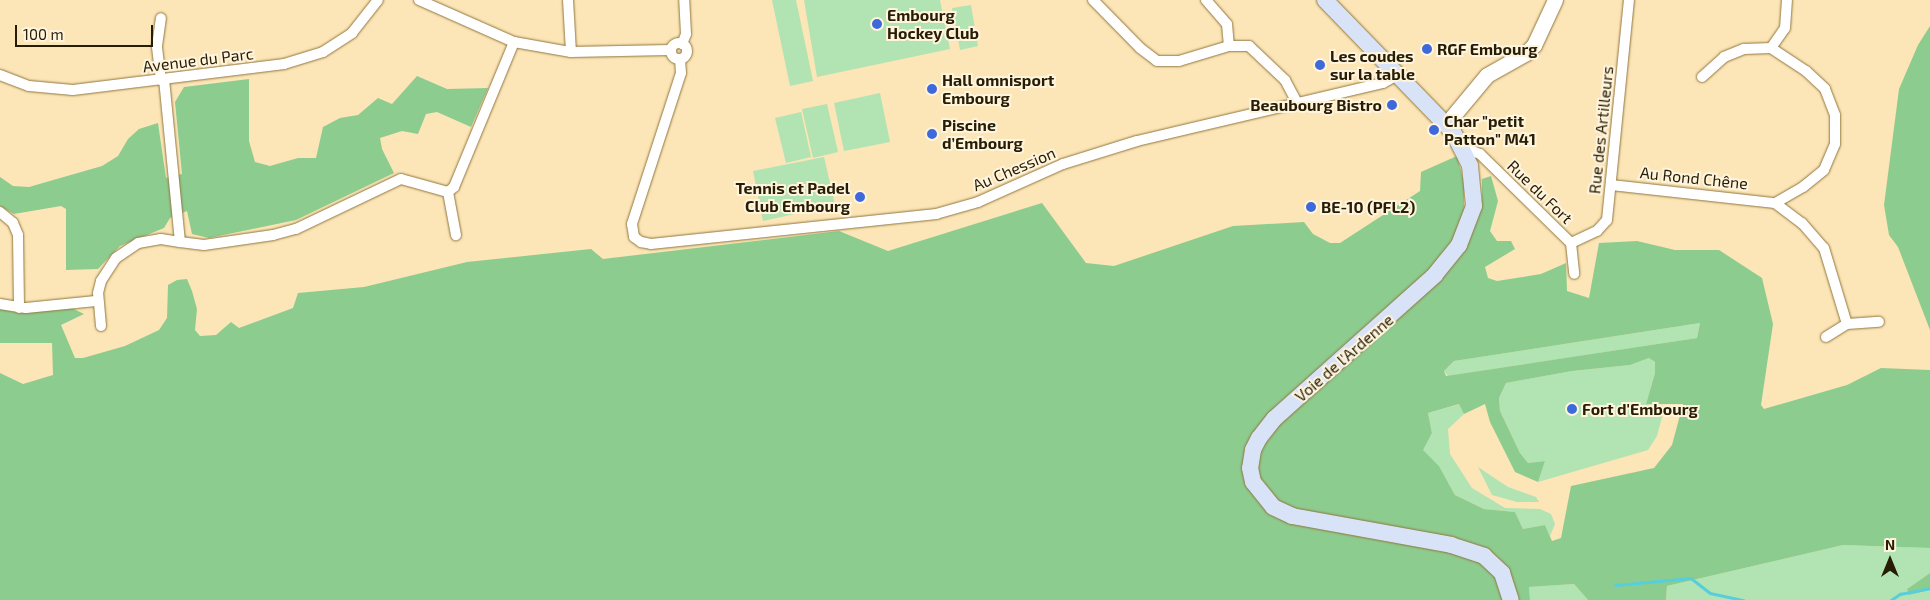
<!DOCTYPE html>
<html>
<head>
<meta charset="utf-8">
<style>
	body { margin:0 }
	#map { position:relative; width:1930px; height:600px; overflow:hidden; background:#fce5b6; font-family:"Exo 2",sans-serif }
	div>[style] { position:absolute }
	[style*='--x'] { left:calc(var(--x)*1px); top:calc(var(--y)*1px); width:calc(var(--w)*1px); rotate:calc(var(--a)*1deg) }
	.green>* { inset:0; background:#b2e3b3 }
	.forest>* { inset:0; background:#8dcc8f }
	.stream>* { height:2.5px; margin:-1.25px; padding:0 1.25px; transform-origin:1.25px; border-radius:1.25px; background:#57cedb }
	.roads { filter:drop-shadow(0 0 1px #90763e) drop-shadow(0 0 1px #90763e) }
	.street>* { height:10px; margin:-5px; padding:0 5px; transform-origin:5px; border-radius:5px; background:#fff }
	.street>.ring { margin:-5px; padding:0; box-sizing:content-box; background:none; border:10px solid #fff; border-radius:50% }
	.secondary>* { height:15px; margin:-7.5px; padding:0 7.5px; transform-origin:7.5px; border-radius:7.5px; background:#fff }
	.primary>* { height:16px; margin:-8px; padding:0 8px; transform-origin:8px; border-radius:8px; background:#d9e3f8 }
	.dots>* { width:14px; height:14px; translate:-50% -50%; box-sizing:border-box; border:2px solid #fff4dd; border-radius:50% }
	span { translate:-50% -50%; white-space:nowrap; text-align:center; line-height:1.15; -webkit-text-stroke:4px #fff4dd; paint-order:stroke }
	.poi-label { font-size:16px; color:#271d05; font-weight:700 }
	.left { translate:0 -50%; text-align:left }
	.right { translate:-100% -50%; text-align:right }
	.street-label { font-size:16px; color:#271d05 }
	.north { position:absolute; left:1865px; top:535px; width:50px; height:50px; -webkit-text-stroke:4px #fff4dd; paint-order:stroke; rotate:0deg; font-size:14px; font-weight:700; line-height:20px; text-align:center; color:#271d05 }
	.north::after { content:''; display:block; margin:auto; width:18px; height:22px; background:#271d05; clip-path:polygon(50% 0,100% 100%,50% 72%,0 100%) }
	.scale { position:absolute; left:15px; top:25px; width:138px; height:22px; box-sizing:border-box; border:2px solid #271d05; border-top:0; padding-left:6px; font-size:15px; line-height:18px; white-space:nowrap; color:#271d05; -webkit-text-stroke:4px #fff4dd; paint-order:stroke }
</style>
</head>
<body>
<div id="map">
	<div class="green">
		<div style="clip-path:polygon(772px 0,796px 0,813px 81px,790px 86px)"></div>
		<div style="clip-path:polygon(804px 0,940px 0,950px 49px,817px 77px)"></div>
		<div style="clip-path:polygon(971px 5px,978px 46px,960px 50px,952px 8px)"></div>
		<div style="clip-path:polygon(880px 93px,890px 142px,844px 151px,834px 103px)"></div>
		<div style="clip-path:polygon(827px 104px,838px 152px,813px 158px,802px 109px)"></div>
		<div style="clip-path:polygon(801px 112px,811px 157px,786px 163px,775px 118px)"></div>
		<div style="clip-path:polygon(824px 157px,835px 205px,763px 221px,753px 171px)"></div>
		<div style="clip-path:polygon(1700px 323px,1697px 338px,1448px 376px,1444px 371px,1454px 361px)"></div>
		<div style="clip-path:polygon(1649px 358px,1655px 362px,1655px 373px,1646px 404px,1665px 406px,1657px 436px,1648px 450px,1538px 482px,1545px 461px,1528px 463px,1520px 453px,1500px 411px,1499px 398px,1506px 383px,1572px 371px,1630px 365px)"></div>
		<div style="clip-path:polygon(1460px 404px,1464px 414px,1448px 429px,1450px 454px,1472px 488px,1505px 508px,1540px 509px,1551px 514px,1555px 524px,1550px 536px,1545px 525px,1523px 529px,1515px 512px,1484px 509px,1455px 495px,1439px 466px,1422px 450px,1432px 433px,1428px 413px)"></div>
		<div style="clip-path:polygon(1478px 467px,1508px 487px,1536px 497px,1539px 502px,1517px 502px,1492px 495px)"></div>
		<div style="clip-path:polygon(1843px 545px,1930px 548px,1930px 573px,1907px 589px,1909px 595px,1930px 590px,1930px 600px,1666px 600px,1667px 586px)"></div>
		<div style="clip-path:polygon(1574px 584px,1588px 600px,1530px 600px,1529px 587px)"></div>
	</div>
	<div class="forest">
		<div style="clip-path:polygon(1930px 26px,1930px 330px,1898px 247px,1889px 235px,1884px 205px,1899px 89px,1918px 45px)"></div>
		<div style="clip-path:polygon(417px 76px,447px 89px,488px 88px,471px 127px,437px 112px,426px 114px,418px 134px,402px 131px,380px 138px,382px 149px,394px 173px,296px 220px,209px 238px,192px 234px,187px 211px,170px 218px,164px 228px,120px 246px,98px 269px,66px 270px,66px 209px,61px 206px,14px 214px,0 206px,0 177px,13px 186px,29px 187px,102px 166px,118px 156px,128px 139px,139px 129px,158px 123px,166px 178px,182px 174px,175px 102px,184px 87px,249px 79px,249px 141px,255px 162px,270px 166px,298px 158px,316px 158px,323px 127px,340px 118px,358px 115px,378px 98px,392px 104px)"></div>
		<div style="clip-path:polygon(evenodd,1457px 156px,1464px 182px,1464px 206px,1482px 206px,1482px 179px,1491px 176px,1498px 201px,1490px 231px,1497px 241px,1511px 241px,1515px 249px,1485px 267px,1488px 278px,1497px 281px,1541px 274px,1566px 263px,1567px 291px,1589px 298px,1599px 243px,1637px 241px,1675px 250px,1719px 250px,1762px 278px,1773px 324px,1761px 405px,1764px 409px,1847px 385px,1881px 368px,1930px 370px,1930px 548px,1843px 545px,1667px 586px,1666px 600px,1588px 600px,1574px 584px,1529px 587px,1530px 600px,0 600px,0 373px,23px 384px,53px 375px,52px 343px,0 343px,0 309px,19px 313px,72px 308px,84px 314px,61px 325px,75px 358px,83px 358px,125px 346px,159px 330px,167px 318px,168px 285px,177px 280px,187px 279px,192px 291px,197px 309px,195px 330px,200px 336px,216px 335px,231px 322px,239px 328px,293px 308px,298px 293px,364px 287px,467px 262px,591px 249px,603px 259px,839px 231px,888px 251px,1042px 203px,1086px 263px,1114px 266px,1233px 226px,1304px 222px,1313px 234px,1330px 243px,1340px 243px,1420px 191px,1421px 172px,1457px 156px,1700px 323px,1697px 338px,1446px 376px,1444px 371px,1454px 361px,1700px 323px,1457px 156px,1649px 358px,1655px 362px,1655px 373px,1646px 404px,1683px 404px,1672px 445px,1654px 468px,1571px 486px,1561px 538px,1552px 541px,1545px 525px,1523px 529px,1515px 512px,1484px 509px,1455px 495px,1439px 466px,1423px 450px,1432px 433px,1428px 413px,1459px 404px,1464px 414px,1485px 404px,1490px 422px,1515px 472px,1538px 482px,1545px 461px,1528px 463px,1520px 453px,1500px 411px,1499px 398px,1506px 383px,1572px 371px,1630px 365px,1649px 358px)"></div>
		<div style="clip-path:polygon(1930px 573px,1930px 590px,1909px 595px,1907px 589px)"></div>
	</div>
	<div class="stream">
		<div style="--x:1615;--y:585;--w:76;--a:-5.3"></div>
		<div style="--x:1691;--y:578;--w:24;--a:38"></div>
		<div style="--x:1710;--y:593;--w:34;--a:12"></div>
		<div style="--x:1891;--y:600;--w:11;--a:-34"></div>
		<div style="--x:1900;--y:594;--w:31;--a:-11"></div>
	</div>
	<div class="roads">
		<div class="street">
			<div style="--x:419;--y:0;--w:104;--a:23.9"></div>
			<div style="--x:514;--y:42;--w:58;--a:10"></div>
			<div style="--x:571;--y:52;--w:99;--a:-1.2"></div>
			<div style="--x:568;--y:0;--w:52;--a:86.7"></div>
			<div style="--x:1093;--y:0;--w:67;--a:45.6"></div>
			<div style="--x:1140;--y:48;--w:21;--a:37"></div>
			<div style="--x:1157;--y:61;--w:22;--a:0"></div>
			<div style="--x:1179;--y:61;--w:52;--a:-16.7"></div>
			<div style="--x:1229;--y:46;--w:20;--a:0"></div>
			<div style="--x:1249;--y:46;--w:50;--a:43.4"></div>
			<div style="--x:1285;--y:80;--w:27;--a:62"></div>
			<div style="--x:1206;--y:0;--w:32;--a:49"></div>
			<div style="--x:1227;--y:24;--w:22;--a:85"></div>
			<div class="ring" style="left:671px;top:43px;width:6px;height:6px"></div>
			<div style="--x:682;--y:44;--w:11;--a:-68"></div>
			<div style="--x:686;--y:34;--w:34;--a:-93"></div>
			<div style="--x:1771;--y:48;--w:24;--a:-55"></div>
			<div style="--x:1785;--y:28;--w:28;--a:-86"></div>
			<div style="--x:680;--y:59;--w:14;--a:86"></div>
			<div style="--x:681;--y:73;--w:159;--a:108"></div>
			<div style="--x:632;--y:224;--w:13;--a:81"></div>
			<div style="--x:634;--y:237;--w:9;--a:36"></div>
			<div style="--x:641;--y:242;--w:10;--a:11"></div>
			<div style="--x:651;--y:244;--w:287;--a:-6"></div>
			<div style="--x:936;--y:214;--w:44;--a:-15.9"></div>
			<div style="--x:978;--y:202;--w:93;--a:-24.1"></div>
			<div style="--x:1063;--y:164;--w:77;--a:-17.3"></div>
			<div style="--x:1137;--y:141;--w:253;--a:-13.3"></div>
			<div style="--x:1383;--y:83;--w:18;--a:-29"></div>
			<div style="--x:0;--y:75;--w:31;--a:21"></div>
			<div style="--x:29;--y:86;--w:44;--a:5.2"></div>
			<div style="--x:73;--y:90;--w:213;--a:-7"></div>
			<div style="--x:284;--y:64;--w:41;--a:-17.1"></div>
			<div style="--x:323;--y:52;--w:35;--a:-33"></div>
			<div style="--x:352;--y:33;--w:42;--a:-51.8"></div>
			<div style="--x:1702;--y:77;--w:30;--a:-42"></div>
			<div style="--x:1724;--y:57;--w:22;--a:-22"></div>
			<div style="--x:1744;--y:49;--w:27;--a:-2"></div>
			<div style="--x:1771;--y:48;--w:42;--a:33.3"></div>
			<div style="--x:1806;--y:71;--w:26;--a:43"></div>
			<div style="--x:1825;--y:89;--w:28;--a:69"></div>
			<div style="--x:1835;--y:115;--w:29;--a:90"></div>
			<div style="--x:1835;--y:144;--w:28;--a:113"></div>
			<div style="--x:1824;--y:170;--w:27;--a:141"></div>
			<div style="--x:1803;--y:187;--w:32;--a:150"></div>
			<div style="--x:164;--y:79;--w:164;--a:84.4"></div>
			<div style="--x:180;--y:242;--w:24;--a:7"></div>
			<div style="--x:204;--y:245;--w:70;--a:-8.2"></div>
			<div style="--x:273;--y:235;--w:24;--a:-15"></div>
			<div style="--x:296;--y:229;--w:116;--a:-25.5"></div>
			<div style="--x:401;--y:179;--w:49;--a:15.5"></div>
			<div style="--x:448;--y:192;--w:8;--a:-40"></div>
			<div style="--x:454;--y:187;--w:157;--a:-67.5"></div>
			<div style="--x:161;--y:80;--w:34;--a:-97"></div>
			<div style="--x:157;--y:46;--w:28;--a:-82"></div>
			<div style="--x:1462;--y:147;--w:19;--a:21"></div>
			<div style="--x:1480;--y:154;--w:127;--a:44.4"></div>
			<div style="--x:1571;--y:243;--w:31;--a:84"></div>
			<div style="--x:1611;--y:185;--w:165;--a:6.3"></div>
			<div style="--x:1775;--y:203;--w:34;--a:37"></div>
			<div style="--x:1802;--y:223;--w:33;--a:49"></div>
			<div style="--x:1824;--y:248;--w:79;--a:73.2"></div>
			<div style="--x:448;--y:192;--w:44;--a:79.5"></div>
			<div style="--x:0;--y:212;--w:17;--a:40"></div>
			<div style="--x:13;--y:223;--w:13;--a:67"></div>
			<div style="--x:18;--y:235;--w:73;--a:89.2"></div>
			<div style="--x:1571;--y:243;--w:29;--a:-25"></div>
			<div style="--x:1597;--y:231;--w:15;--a:-48"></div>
			<div style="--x:1607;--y:220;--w:221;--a:-84.3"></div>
			<div style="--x:0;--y:304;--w:26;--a:9"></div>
			<div style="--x:26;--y:308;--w:70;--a:-5.7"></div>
			<div style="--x:101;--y:326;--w:33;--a:-95"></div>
			<div style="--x:98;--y:293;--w:12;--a:-76"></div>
			<div style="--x:101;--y:281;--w:27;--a:-57"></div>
			<div style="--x:116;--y:258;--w:27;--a:-34"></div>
			<div style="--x:138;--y:243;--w:23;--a:-10"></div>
			<div style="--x:161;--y:239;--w:19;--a:9"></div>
			<div style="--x:1826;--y:337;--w:25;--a:-32"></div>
			<div style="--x:1847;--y:324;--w:32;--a:-4"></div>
		</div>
		<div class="secondary">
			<div style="--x:1447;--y:123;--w:62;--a:-50.2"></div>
			<div style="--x:1487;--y:75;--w:45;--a:-29.4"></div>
			<div style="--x:1526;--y:53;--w:11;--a:-45"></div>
			<div style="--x:1534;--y:45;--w:50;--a:-65"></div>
		</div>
		<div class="primary">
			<div style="--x:1325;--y:0;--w:184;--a:45.9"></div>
			<div style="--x:1453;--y:132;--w:38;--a:63"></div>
			<div style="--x:1470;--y:166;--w:40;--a:84.3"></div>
			<div style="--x:1474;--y:206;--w:42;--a:111"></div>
			<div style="--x:1459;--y:245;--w:38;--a:129"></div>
			<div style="--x:1435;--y:275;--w:216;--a:138.2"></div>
			<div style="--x:1274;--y:419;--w:24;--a:128"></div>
			<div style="--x:1259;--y:438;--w:13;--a:117"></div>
			<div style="--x:1253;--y:450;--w:18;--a:99"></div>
			<div style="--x:1250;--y:468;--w:14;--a:78"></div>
			<div style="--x:1253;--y:482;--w:32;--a:51"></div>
			<div style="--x:1273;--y:507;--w:21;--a:25"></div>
			<div style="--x:1292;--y:516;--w:162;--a:10.3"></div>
			<div style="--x:1451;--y:545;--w:35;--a:18"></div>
			<div style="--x:1484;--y:556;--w:25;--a:43"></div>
			<div style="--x:1502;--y:573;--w:28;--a:72"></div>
		</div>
	</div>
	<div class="dots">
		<div style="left:877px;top:24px;background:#3e69da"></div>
		<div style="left:1427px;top:49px;background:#3e69da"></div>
		<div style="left:1320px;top:65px;background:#3e69da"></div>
		<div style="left:932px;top:89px;background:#3e69da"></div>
		<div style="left:1392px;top:105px;background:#3e69da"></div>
		<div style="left:1434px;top:130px;background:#3e69da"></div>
		<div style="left:932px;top:134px;background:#3e69da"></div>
		<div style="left:860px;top:197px;background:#3e69da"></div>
		<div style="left:1311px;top:207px;background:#3e69da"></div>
		<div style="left:1572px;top:409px;background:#3e69da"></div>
	</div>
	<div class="poi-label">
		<span class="left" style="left:887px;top:24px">Embourg<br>Hockey Club</span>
		<span class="left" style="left:1437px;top:49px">RGF Embourg</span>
		<span class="left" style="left:1330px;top:65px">Les coudes<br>sur la table</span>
		<span class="left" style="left:942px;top:89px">Hall omnisport<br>Embourg</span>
		<span class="right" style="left:1382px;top:105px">Beaubourg Bistro</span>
		<span class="left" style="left:1444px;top:130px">Char "petit<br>Patton" M41</span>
		<span class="left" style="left:942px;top:134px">Piscine<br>d’Embourg</span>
		<span class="right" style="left:850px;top:197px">Tennis et Padel<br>Club Embourg</span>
		<span class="left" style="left:1321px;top:207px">BE-10 (PFL2)</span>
		<span class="left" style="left:1582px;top:409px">Fort d'Embourg</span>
	</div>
	<div class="street-label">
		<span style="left:198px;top:60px;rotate:-7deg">Avenue du Parc</span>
		<span style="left:1601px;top:130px;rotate:-84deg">Rue des Artilleurs</span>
		<span style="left:1014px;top:169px;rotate:-23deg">Au Chession</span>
		<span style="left:1694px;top:178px;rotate:6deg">Au Rond Chêne</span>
		<span style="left:1540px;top:192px;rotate:44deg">Rue du Fort</span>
		<span style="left:1344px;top:358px;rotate:-41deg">Voie de l'Ardenne</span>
	</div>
	<div class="north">N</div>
	<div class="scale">100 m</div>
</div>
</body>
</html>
